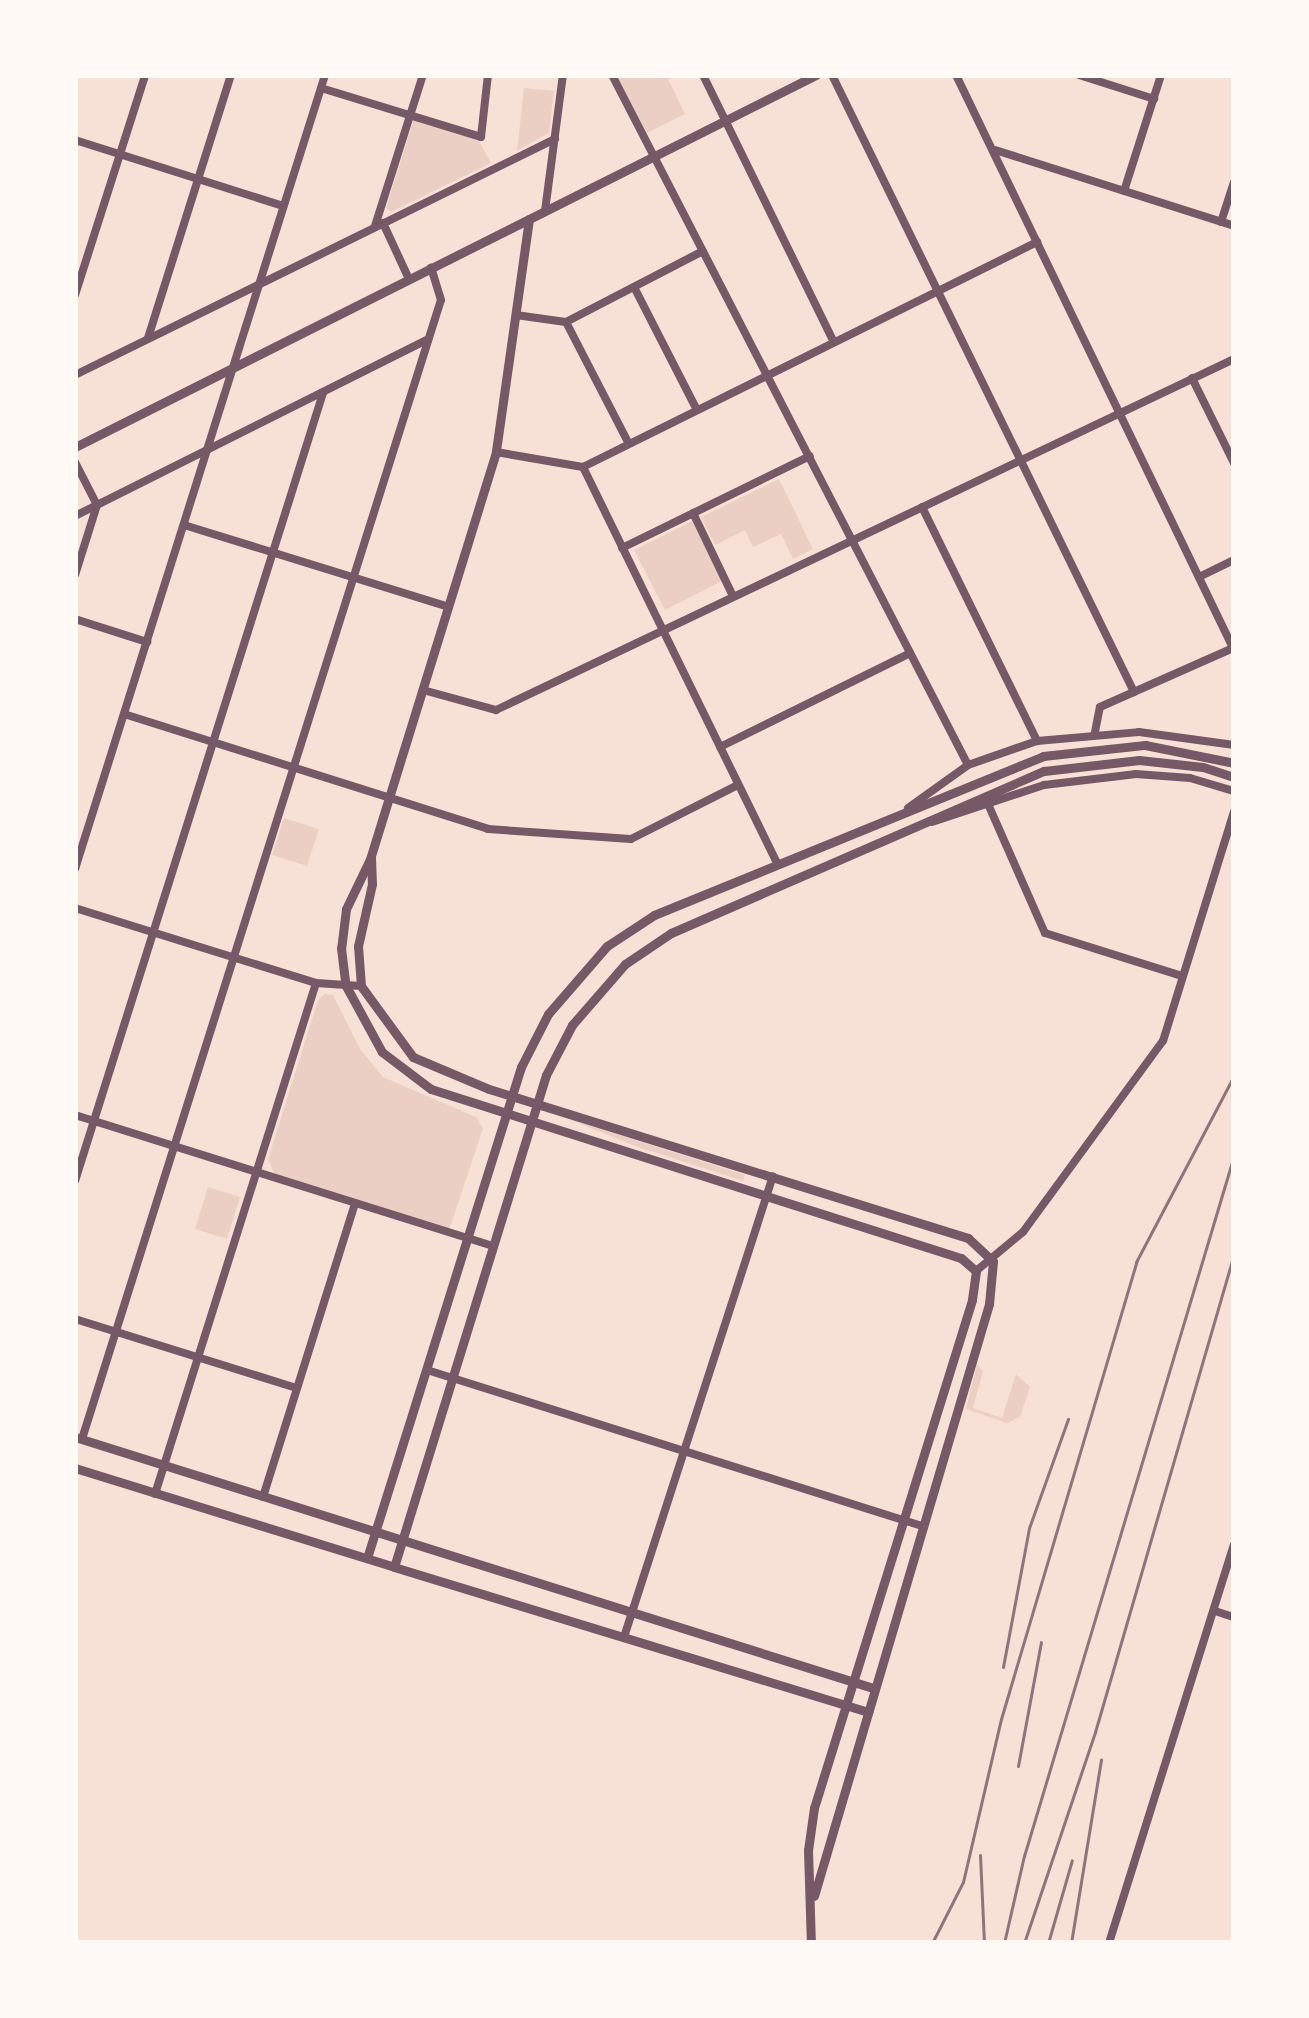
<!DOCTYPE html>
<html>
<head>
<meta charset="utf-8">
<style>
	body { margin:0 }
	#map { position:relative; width:1309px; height:2018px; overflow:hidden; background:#f7e1d7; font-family:"Playfair Display",serif }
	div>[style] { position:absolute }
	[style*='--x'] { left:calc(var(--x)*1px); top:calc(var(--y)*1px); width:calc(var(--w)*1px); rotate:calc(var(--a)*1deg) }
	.green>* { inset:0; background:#ebcfc5 }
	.minor>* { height:8px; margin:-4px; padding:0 4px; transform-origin:4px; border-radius:4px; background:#755966 }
	.tertiary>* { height:9px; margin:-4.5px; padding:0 4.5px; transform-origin:4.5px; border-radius:4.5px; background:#755966 }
	.rail>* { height:3px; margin:-1.5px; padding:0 1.5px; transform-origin:1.5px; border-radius:1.5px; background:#8f747c }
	span { translate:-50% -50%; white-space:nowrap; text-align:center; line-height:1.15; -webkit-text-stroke:10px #fffaf5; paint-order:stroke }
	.frame { position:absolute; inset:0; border:78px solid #fffaf5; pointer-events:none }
</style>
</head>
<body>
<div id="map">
	<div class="green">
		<div style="clip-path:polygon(616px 75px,675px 75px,668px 79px,685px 114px,647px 133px)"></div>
		<div style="clip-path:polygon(524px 88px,554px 91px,549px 133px,517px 151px)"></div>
		<div style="clip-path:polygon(414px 119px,478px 139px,491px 163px,391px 212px,386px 208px)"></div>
		<div style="clip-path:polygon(779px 479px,813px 549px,793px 559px,781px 534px,753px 547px,745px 530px,715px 545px,701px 517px)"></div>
		<div style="clip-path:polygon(692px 521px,722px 581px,665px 610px,634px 550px)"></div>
		<div style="clip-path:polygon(284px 818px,319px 829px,307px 866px,272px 855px)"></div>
		<div style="clip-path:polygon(325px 994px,333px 995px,360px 1049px,383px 1077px,476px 1117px,483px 1128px,449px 1230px,275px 1175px,268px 1159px,318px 1000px)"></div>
		<div style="clip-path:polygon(566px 1118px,745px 1175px,743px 1181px,635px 1146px)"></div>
		<div style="clip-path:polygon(208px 1187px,240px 1197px,227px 1239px,195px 1229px)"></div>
		<div style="clip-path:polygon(977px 1364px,983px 1371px,973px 1408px,1002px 1418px,1016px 1374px,1030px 1387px,1020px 1417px,1007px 1423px,966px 1409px)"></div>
	</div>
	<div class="minor">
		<div style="--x:612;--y:75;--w:776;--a:62.71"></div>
		<div style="--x:703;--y:75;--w:297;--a:63.9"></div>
		<div style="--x:832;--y:75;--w:687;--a:63.92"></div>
		<div style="--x:956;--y:75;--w:639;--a:64.2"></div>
		<div style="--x:1079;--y:75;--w:79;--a:17.7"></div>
		<div style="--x:321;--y:88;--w:167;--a:17"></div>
		<div style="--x:481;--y:137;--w:62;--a:-83.6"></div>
		<div style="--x:75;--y:140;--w:218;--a:17.6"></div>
		<div style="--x:995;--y:150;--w:251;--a:17.6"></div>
		<div style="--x:1124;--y:191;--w:122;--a:-72.3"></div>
		<div style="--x:545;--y:211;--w:137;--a:-82.5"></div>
		<div style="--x:1221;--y:222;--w:42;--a:-72"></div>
		<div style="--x:383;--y:223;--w:62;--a:65.1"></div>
		<div style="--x:375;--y:226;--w:158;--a:-72.4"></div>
		<div style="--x:634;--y:287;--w:138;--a:62.9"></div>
		<div style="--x:75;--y:295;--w:231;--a:-72.3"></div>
		<div style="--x:516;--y:315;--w:50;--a:8"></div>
		<div style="--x:566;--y:322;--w:154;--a:-27.4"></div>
		<div style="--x:566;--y:322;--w:137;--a:62.7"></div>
		<div style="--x:148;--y:338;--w:276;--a:-72.5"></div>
		<div style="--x:75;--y:375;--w:535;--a:-26.18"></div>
		<div style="--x:1192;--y:378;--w:95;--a:63.7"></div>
		<div style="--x:496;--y:452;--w:88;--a:9.8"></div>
		<div style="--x:583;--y:467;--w:507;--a:-26.36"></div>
		<div style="--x:75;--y:462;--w:48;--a:62.9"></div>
		<div style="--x:97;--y:505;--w:73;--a:107.4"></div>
		<div style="--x:583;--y:467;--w:441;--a:63.9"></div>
		<div style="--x:922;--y:507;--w:261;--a:63.8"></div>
		<div style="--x:693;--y:513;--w:92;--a:64.3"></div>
		<div style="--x:75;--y:516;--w:394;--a:-26.6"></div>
		<div style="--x:184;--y:525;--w:277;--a:17.2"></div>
		<div style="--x:622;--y:548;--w:209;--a:-26.1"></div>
		<div style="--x:1199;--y:577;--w:39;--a:-26"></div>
		<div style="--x:75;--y:619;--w:76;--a:17.7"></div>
		<div style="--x:423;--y:690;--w:76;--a:15.3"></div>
		<div style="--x:496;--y:710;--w:817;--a:-25.44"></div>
		<div style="--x:124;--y:714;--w:382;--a:17.5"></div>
		<div style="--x:488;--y:829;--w:143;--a:4"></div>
		<div style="--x:631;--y:839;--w:120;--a:-26.8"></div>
		<div style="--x:1095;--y:732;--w:25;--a:-79"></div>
		<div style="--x:1100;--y:707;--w:145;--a:-23.9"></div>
		<div style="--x:720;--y:747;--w:212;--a:-26.3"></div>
		<div style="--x:988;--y:804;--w:141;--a:66.2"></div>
		<div style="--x:1045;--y:933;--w:144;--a:17.4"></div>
		<div style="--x:908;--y:808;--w:74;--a:-35.6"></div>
		<div style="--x:968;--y:765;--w:73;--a:-19.2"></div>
		<div style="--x:1037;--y:741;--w:102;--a:-5"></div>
		<div style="--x:1139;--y:732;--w:96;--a:7.8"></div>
		<div style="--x:932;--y:822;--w:118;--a:-18.3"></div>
		<div style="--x:1044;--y:785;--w:93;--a:-6.8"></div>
		<div style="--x:1136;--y:774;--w:54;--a:4.2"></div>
		<div style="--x:1190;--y:778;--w:46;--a:16.5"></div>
		<div style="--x:75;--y:869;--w:832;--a:-72.52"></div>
		<div style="--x:75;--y:908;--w:252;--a:17.3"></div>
		<div style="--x:316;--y:983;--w:45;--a:3.8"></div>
		<div style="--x:75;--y:1115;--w:438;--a:17.4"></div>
		<div style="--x:75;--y:1181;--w:826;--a:-72.53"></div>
		<div style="--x:976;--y:1271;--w:61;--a:-39.7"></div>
		<div style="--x:1023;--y:1232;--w:237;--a:-53.8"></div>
		<div style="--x:1163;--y:1041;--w:241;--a:-72.8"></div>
		<div style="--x:75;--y:1319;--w:232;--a:17.3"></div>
		<div style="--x:427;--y:1370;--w:519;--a:17.49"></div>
		<div style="--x:82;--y:1439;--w:1194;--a:-72.51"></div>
		<div style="--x:441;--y:300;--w:34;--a:-107"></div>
		<div style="--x:155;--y:1494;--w:536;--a:-72.51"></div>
		<div style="--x:263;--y:1497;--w:308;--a:-72.6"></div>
		<div style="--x:1215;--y:1611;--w:20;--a:18"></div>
		<div style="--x:625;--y:1634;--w:481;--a:-72.1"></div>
		<div style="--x:1109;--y:1943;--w:417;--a:-72.6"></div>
	</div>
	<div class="tertiary">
		<div style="--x:529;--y:219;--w:235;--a:98.1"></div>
		<div style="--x:496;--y:452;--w:424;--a:107.2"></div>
		<div style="--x:371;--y:857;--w:58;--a:115.7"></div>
		<div style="--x:346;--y:909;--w:39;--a:97"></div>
		<div style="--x:341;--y:948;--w:38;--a:83"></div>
		<div style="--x:346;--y:986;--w:75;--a:61.4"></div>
		<div style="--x:382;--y:1052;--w:61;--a:37.1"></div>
		<div style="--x:431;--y:1089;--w:556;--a:17.69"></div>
		<div style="--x:961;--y:1258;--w:20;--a:41"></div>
		<div style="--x:976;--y:1271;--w:29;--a:98"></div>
		<div style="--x:972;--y:1300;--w:532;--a:107.28"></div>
		<div style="--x:814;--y:1808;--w:42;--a:98.1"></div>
		<div style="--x:808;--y:1850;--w:93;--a:88.2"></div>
		<div style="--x:75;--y:447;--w:829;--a:-26.66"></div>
		<div style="--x:371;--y:857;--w:27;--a:88"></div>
		<div style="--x:372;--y:884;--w:64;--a:102.7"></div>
		<div style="--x:358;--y:946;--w:40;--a:85.7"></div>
		<div style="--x:361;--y:986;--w:88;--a:53.8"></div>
		<div style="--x:413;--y:1057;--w:82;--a:22.8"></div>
		<div style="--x:489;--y:1089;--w:502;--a:17.28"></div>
		<div style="--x:968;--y:1238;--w:34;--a:43"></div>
		<div style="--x:993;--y:1261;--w:43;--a:95.3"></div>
		<div style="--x:989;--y:1304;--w:617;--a:106.47"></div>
		<div style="--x:75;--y:1437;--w:837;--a:17.46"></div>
		<div style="--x:75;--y:1468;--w:334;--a:17.2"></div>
		<div style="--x:394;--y:1567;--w:515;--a:-72.83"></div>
		<div style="--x:546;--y:1075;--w:56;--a:-62.5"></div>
		<div style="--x:572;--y:1025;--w:81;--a:-49"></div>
		<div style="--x:625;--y:964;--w:55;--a:-34"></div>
		<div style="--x:671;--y:933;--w:407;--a:-23.5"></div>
		<div style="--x:1044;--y:771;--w:96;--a:-6.6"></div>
		<div style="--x:1139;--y:760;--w:64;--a:6.2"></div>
		<div style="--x:1203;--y:767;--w:33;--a:18"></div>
		<div style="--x:367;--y:1558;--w:515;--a:-72.59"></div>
		<div style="--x:521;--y:1067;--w:59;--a:-63"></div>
		<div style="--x:548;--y:1014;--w:90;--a:-49.1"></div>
		<div style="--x:607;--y:946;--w:56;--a:-33.4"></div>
		<div style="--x:654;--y:915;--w:420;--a:-22.2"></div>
		<div style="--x:1043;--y:756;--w:103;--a:-6.2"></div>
		<div style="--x:1145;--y:745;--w:91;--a:11.4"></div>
		<div style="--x:394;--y:1567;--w:496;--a:17"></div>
	</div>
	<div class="rail">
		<div style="--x:1003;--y:1667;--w:141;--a:-79.4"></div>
		<div style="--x:1029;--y:1528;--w:116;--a:-70.3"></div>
		<div style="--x:1018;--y:1766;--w:126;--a:-79.5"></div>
		<div style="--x:980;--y:1855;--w:88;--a:87.4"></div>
		<div style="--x:932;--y:1943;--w:68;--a:-63.1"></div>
		<div style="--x:963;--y:1882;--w:167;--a:-76.9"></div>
		<div style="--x:1001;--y:1719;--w:477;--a:-73.5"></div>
		<div style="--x:1136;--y:1262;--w:211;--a:-62.3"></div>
		<div style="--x:1004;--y:1943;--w:89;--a:-77.1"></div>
		<div style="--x:1024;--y:1856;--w:732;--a:-73.32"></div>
		<div style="--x:1024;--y:1943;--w:223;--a:-71.4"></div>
		<div style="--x:1095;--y:1732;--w:500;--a:-73.8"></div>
		<div style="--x:1048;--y:1943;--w:86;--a:-73.9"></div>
		<div style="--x:1071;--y:1943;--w:186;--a:-80.7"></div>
	</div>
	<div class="frame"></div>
</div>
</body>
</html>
